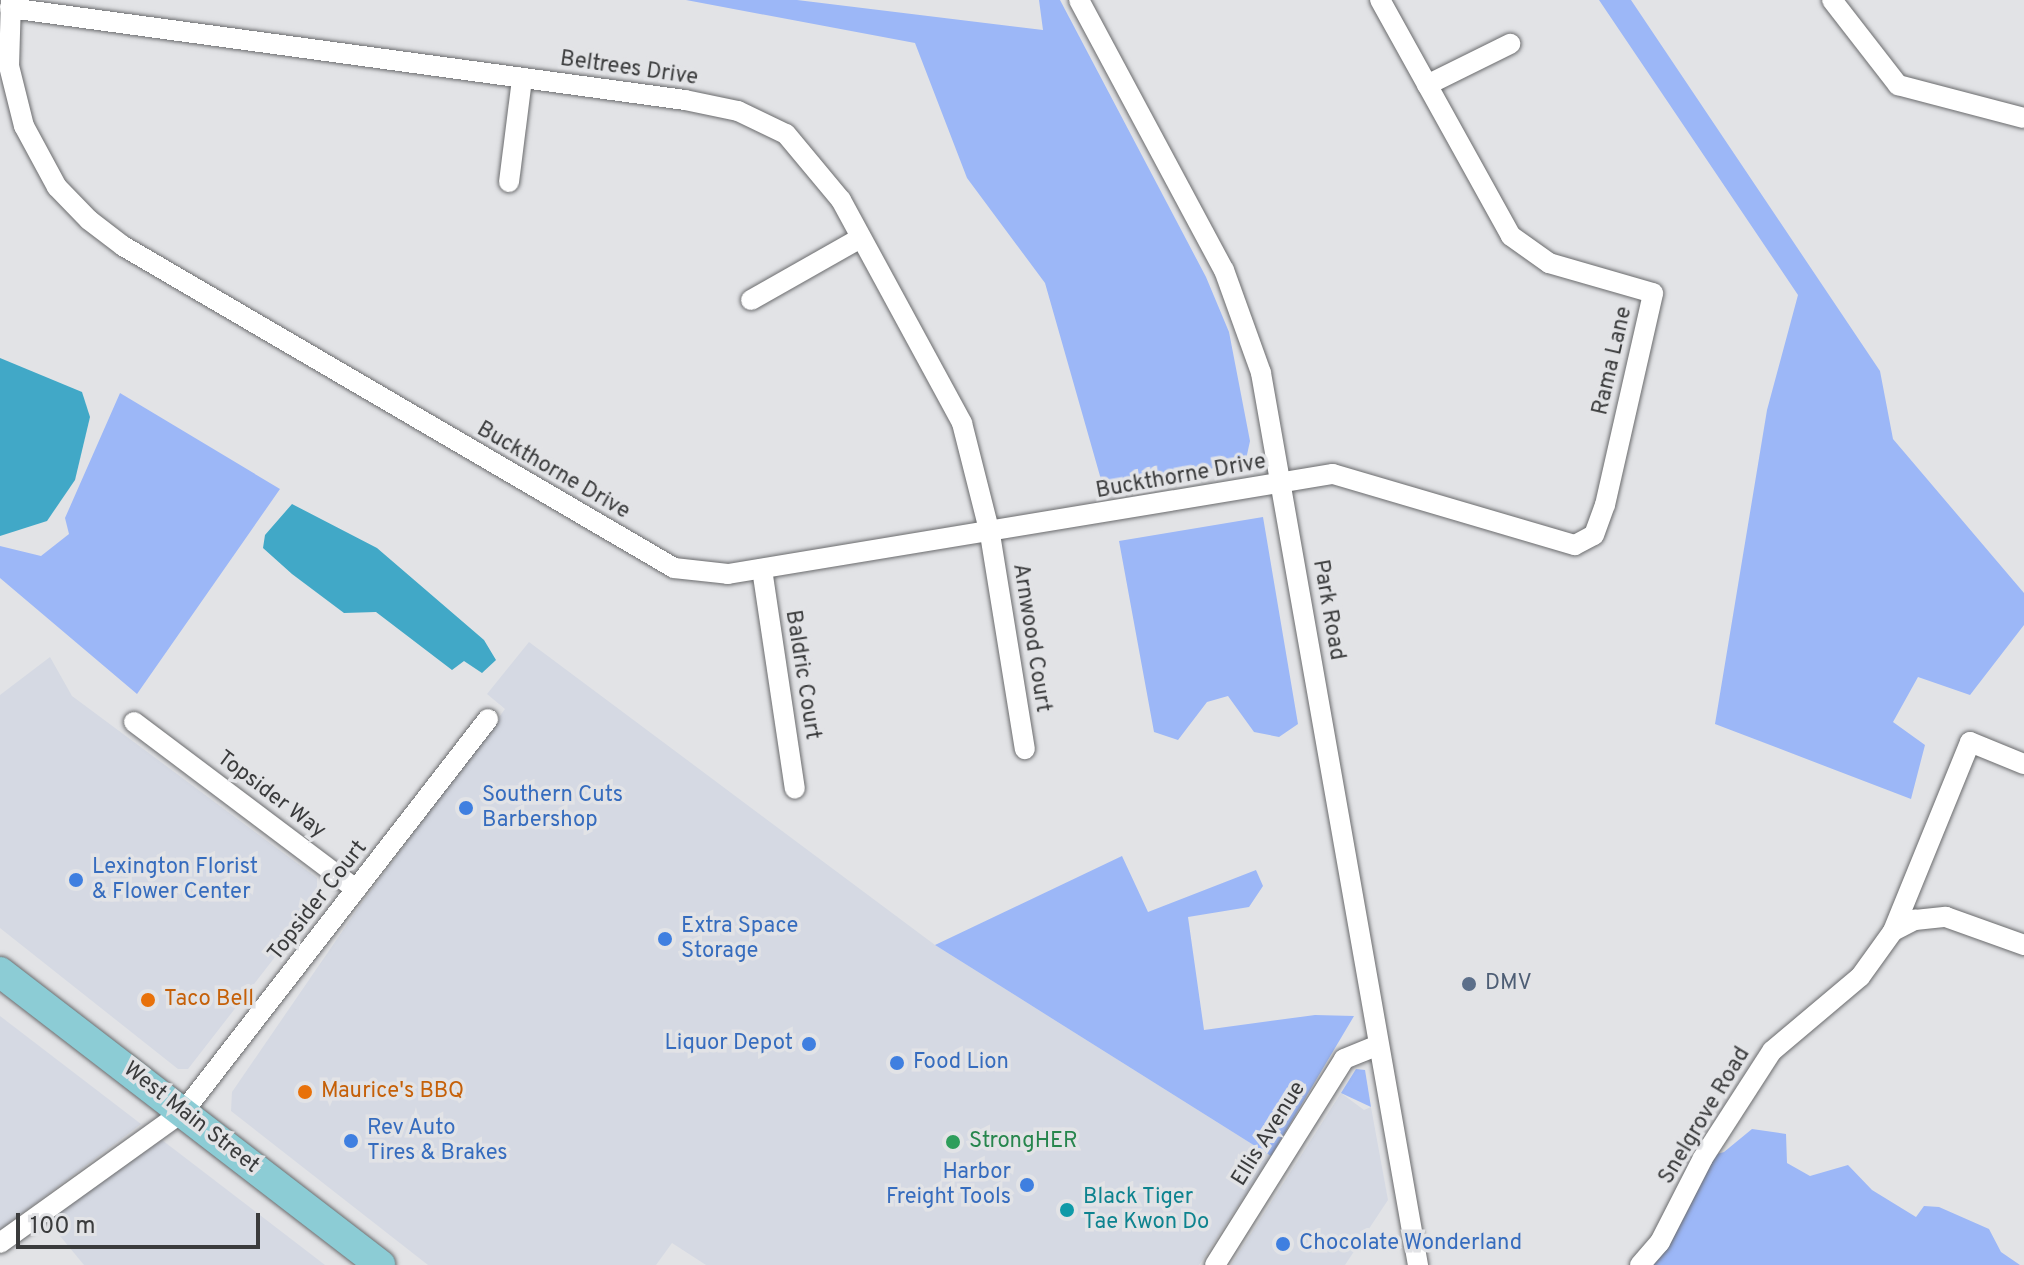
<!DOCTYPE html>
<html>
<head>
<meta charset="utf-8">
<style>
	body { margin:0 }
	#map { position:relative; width:2024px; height:1265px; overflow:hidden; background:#e2e3e6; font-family:Overpass,sans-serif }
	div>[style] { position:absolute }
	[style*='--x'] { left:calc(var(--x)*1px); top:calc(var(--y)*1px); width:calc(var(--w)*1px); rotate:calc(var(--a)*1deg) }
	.built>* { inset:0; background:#d5d9e3 }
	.green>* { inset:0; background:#9cb7f7 }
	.water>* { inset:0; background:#41a8c7 }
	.roads { filter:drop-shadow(0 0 2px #6a6b6d) drop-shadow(0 0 2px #6a6b6d) }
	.minor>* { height:20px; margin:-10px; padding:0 10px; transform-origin:10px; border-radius:10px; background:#fff }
	.primary>* { height:30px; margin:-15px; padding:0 15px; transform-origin:15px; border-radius:15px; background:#8cccd5 }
	.dots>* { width:22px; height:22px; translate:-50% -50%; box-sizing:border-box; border:4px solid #e2e3e6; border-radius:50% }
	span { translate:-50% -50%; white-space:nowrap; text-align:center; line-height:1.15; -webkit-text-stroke:7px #e2e3e6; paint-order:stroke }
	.street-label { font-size:22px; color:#3a3b3c }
	.shop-label { font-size:22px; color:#366cbe }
	.left { translate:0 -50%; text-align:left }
	.right { translate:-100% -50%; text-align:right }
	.service-label { font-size:22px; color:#4e5e75 }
	.food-label { font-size:22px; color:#c56008 }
	.leisure-label { font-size:22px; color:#27864d }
	.culture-label { font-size:22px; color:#0d838f }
	.scale { position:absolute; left:16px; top:1213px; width:244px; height:36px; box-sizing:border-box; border:4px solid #3a3b3c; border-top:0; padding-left:10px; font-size:24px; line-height:28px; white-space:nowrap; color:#3a3b3c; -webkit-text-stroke:6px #e2e3e6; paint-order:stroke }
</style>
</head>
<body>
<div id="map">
	<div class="built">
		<div style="clip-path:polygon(529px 642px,935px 945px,1271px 1156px,1199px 1265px,706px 1265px,672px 1243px,656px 1265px,428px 1265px,231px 1111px,232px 1092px,359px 907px,505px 709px,487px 694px)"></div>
		<div style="clip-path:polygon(50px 657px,72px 696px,317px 878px,317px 903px,188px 1069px,178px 1069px,0 928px,0 695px)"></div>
		<div style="clip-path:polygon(0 1016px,141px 1124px,0 1230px)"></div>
		<div style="clip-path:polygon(1341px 1093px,1364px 1110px,1371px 1107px,1388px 1200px,1345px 1265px,1231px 1265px)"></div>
		<div style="clip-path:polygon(162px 1140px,325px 1265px,84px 1265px,46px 1219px)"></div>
	</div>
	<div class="green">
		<div style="clip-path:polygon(686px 0,797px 0,1043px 30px,1039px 0,1060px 0,1206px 277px,1229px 332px,1250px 441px,1245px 464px,1102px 483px,1045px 283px,967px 178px,915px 43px)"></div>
		<div style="clip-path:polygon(1599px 0,1631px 0,1880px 371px,1893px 439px,2024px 593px,2024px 625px,1970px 695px,1918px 677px,1893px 722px,1925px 745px,1911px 799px,1715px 724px,1767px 410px,1798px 295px)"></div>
		<div style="clip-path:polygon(120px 393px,280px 489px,137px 694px,0 578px,0 546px,41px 556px,69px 534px,65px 518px)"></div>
		<div style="clip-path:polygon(1263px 517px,1298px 724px,1279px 737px,1254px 732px,1228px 696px,1207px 702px,1178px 740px,1154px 732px,1119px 541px)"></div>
		<div style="clip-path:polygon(1122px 856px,1148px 912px,1256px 870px,1263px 886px,1249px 907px,1188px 917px,1204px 1030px,1315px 1015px,1354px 1016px,1271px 1156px,935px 945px)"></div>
		<div style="clip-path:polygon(1356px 1069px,1365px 1070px,1371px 1107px,1341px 1093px)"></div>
		<div style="clip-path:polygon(1752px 1129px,1786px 1134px,1787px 1163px,1810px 1176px,1848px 1165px,1872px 1190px,1916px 1217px,1924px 1206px,1939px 1207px,1989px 1229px,2001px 1252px,2020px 1265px,1640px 1265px,1703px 1158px,1724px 1152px)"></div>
	</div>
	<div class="water">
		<div style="clip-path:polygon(0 358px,82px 392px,90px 417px,75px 480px,47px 521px,0 536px)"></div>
		<div style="clip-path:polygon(292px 504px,377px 548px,484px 640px,496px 660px,482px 673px,464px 661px,452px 670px,376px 612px,344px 613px,292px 574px,263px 548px,265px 535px)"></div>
	</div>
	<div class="roads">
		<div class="minor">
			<div style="--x:11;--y:0;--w:66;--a:91.7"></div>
			<div style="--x:9;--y:66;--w:62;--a:76"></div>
			<div style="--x:24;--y:126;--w:69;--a:61.6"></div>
			<div style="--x:57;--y:187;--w:46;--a:45.9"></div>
			<div style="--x:89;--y:220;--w:43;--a:37.4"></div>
			<div style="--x:123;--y:246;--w:638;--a:30.3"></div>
			<div style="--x:674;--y:568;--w:54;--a:6.3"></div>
			<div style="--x:728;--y:574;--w:613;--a:-9.39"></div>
			<div style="--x:1333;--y:474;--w:252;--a:16.4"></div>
			<div style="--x:1575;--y:545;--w:21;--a:-28"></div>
			<div style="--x:1594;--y:535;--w:32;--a:-70"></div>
			<div style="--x:1605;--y:505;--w:217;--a:-77.2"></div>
			<div style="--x:1653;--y:293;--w:108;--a:-163.9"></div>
			<div style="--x:1549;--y:263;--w:47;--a:-144.6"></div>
			<div style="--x:1511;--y:236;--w:270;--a:-119"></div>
			<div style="--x:1079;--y:0;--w:306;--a:61.8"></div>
			<div style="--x:1224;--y:270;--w:109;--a:70.2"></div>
			<div style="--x:1261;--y:373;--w:906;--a:80.02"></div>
			<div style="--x:1832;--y:0;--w:108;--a:52.2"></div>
			<div style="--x:1898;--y:85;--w:130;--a:14.7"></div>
			<div style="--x:10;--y:8;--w:681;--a:7.76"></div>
			<div style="--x:685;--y:100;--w:54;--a:11.7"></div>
			<div style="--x:738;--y:111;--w:53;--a:25.6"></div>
			<div style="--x:786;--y:134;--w:86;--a:50.2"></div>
			<div style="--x:841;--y:200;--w:254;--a:61.5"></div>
			<div style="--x:962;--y:423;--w:114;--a:75.8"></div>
			<div style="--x:990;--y:534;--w:218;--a:80.8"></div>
			<div style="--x:1427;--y:85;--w:93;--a:-26.3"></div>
			<div style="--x:509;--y:182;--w:104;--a:-82.8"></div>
			<div style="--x:751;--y:300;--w:124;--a:-29.5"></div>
			<div style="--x:762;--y:569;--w:222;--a:81.5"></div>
			<div style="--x:134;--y:722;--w:278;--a:37"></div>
			<div style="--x:1893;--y:931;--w:204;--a:-67.8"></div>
			<div style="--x:1970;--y:742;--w:58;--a:22.2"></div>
			<div style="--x:0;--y:1243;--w:226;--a:-35.7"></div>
			<div style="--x:184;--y:1111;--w:496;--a:-52.2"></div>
			<div style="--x:1215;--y:1265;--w:243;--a:-57.9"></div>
			<div style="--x:1344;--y:1059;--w:37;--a:-22"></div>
			<div style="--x:1640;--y:1265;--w:30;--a:-49"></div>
			<div style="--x:1660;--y:1242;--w:94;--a:-62.9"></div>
			<div style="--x:1703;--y:1158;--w:127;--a:-57.2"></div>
			<div style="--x:1772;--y:1051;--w:115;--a:-40.1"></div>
			<div style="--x:1860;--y:977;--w:57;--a:-54.3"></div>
			<div style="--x:1893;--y:931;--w:25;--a:-27"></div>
			<div style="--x:1915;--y:920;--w:31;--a:-6"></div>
			<div style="--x:1946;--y:917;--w:83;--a:19.7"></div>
		</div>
		<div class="primary">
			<div style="--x:0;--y:972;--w:480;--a:37.6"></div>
		</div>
	</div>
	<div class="dots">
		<div style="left:466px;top:808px;background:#3f7fe0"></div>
		<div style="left:76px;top:880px;background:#3f7fe0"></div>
		<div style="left:665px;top:939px;background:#3f7fe0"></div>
		<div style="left:1469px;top:984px;background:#5c6f8a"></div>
		<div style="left:148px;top:1000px;background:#e8710a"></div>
		<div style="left:809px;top:1044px;background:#3f7fe0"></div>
		<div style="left:897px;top:1063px;background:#3f7fe0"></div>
		<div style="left:305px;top:1092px;background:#e8710a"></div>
		<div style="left:351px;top:1141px;background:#3f7fe0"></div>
		<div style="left:953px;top:1142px;background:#2e9e5b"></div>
		<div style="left:1027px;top:1185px;background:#3f7fe0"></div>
		<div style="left:1067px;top:1210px;background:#0f9aa8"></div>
		<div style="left:1283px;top:1244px;background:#3f7fe0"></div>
	</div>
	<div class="street-label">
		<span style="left:629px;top:69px;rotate:8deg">Beltrees Drive</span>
		<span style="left:1613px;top:361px;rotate:-77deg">Rama Lane</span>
		<span style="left:553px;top:471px;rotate:30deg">Buckthorne Drive</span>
		<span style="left:1181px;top:477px;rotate:-10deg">Buckthorne Drive</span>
		<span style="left:1328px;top:610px;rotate:80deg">Park Road</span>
		<span style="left:1031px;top:638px;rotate:81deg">Arnwood Court</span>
		<span style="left:802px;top:675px;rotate:81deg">Baldric Court</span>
		<span style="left:271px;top:795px;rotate:37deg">Topsider Way</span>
		<span style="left:318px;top:901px;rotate:-52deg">Topsider Court</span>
		<span style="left:1705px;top:1116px;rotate:-59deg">Snelgrove Road</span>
		<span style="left:191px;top:1118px;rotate:38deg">West Main Street</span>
		<span style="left:1269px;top:1134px;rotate:-58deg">Ellis Avenue</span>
	</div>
	<div class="shop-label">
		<span class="left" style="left:482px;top:808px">Southern Cuts<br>Barbershop</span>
		<span class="left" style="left:92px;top:880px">Lexington Florist<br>&amp; Flower Center</span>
		<span class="left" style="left:681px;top:939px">Extra Space<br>Storage</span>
		<span class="right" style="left:793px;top:1044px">Liquor Depot</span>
		<span class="left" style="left:913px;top:1063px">Food Lion</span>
		<span class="left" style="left:367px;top:1141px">Rev Auto<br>Tires &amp; Brakes</span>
		<span class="right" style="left:1011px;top:1185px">Harbor<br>Freight Tools</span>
		<span class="left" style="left:1299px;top:1244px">Chocolate Wonderland</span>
	</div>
	<div class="service-label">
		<span class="left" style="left:1485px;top:984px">DMV</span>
	</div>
	<div class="food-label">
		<span class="left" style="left:164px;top:1000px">Taco Bell</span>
		<span class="left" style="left:321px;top:1092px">Maurice's BBQ</span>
	</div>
	<div class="leisure-label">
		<span class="left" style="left:969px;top:1142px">StrongHER</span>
	</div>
	<div class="culture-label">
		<span class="left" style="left:1083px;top:1210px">Black Tiger<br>Tae Kwon Do</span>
	</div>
	<div class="scale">100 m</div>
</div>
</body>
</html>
